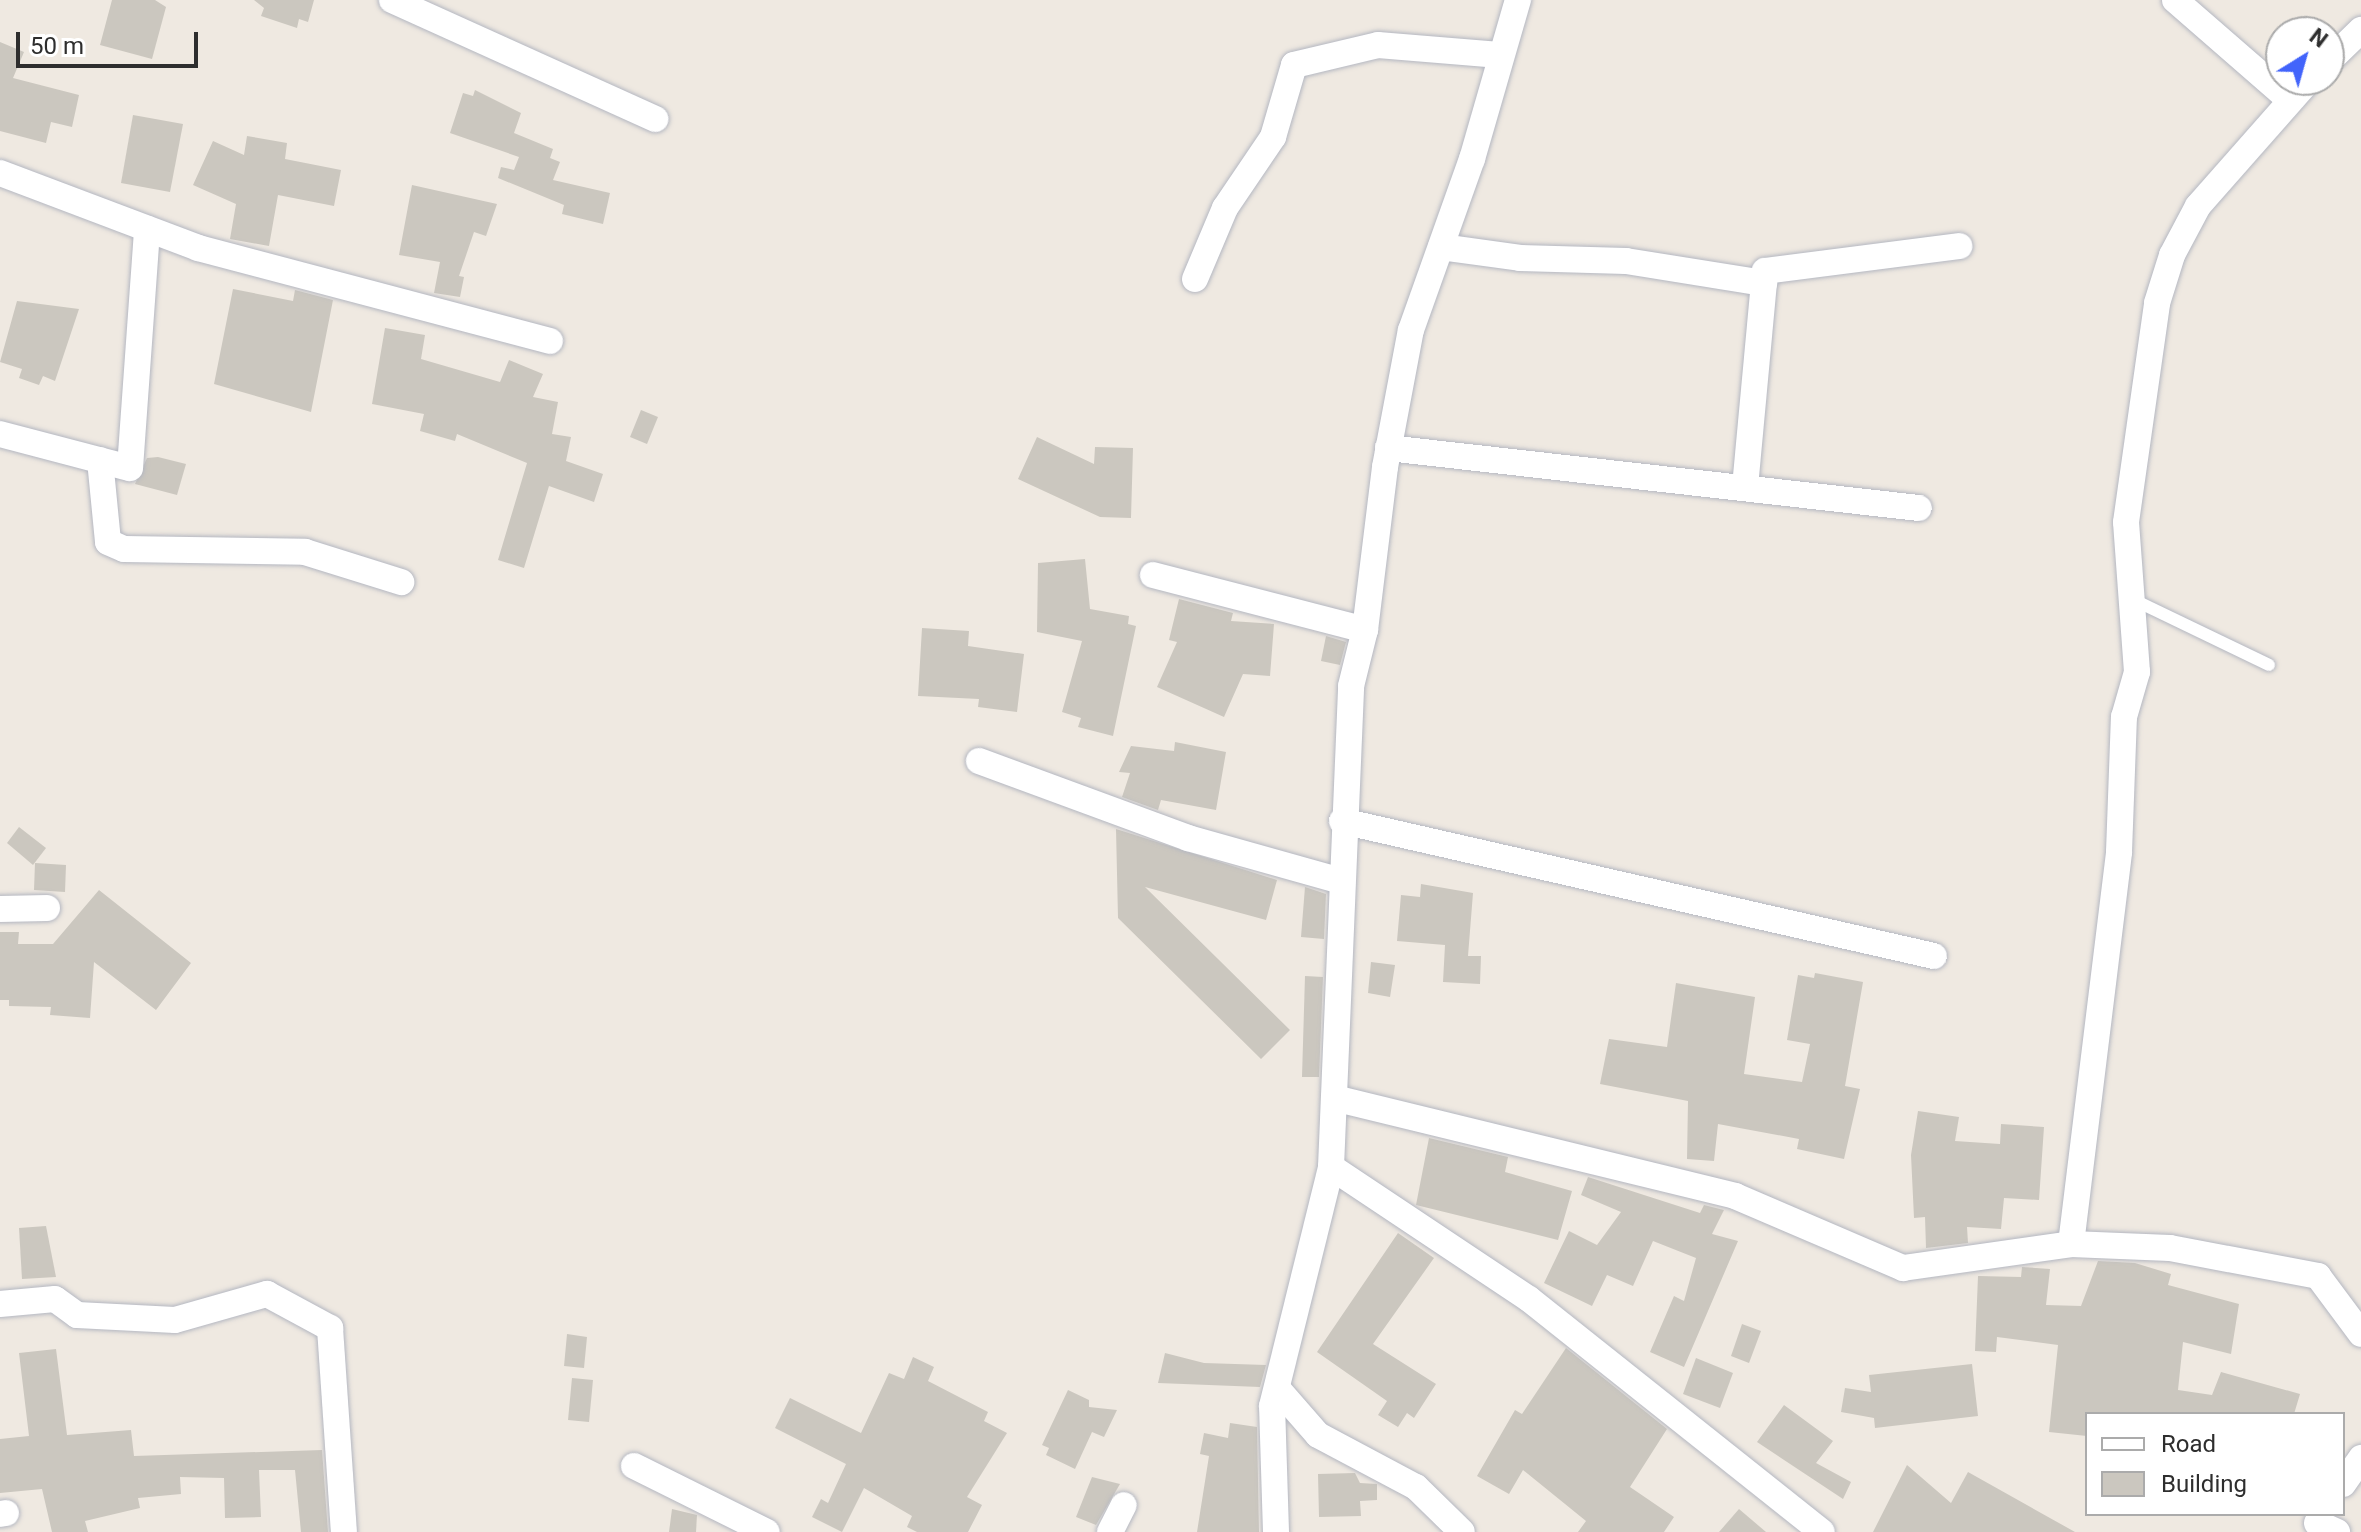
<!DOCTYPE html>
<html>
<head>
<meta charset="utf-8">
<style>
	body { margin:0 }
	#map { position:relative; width:2361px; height:1532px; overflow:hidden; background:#efe9e1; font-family:Roboto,sans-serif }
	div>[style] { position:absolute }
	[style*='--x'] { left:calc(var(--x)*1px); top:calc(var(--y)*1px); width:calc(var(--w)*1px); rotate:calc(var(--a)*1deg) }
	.building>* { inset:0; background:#cbc7bf }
	.roads { filter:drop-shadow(0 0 2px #b4b7c1) drop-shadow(0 0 2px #b4b7c1) }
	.lane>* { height:12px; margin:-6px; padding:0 6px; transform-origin:6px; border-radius:6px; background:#fff }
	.street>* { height:26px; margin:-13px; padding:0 13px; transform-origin:13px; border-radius:13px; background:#fff }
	span { translate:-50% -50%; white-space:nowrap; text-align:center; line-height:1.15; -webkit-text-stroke:6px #fff; paint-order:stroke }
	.legend { position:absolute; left:2085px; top:1412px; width:260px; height:104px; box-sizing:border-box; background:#fff; border:2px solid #ababab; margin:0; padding:10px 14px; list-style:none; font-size:24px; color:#2e2e2e }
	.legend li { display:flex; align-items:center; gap:16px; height:40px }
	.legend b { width:40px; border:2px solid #ababab }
	.north { position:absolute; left:2265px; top:16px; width:80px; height:80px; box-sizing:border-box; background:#fff; border:2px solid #ababab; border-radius:50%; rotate:37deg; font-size:22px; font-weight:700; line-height:32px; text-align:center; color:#2e2e2e }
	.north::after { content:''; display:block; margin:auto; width:28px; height:36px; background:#4264fb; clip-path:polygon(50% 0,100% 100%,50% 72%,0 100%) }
	.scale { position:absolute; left:16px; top:32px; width:182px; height:36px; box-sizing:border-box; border:4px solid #2e2e2e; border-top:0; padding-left:10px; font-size:24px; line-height:28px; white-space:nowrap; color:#2e2e2e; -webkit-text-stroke:6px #fff; paint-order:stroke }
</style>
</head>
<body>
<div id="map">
	<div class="building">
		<div style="clip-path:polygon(112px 0,155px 0,166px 7px,152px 59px,100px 45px)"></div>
		<div style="clip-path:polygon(254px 0,314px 0,308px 22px,299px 19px,297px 28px,261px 16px,264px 8px)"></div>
		<div style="clip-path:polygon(0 42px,24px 52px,13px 78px,79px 95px,72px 127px,51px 122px,46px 143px,0 131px)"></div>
		<div style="clip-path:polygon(475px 90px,521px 113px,514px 133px,553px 149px,550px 158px,560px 162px,553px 180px,610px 193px,603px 224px,562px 214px,564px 205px,498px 178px,501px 167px,514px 170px,519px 157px,450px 133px,463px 93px,473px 96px)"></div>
		<div style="clip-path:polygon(133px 115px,183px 124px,170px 192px,121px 183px)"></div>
		<div style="clip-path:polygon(247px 136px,287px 143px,285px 159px,341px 170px,334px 206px,278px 195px,269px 246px,230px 239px,236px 204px,193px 185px,213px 141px,244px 155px)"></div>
		<div style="clip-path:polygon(412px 185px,497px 204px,486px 236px,474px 232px,459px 276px,464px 277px,460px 297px,434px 293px,440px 262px,399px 255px)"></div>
		<div style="clip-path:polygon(233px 289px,293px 301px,295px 290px,333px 300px,311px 412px,214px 384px)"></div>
		<div style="clip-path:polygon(17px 301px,79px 309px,55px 381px,43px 376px,39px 385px,19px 378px,22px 369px,0 362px)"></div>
		<div style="clip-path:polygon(385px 328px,425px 335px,421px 359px,500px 382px,509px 360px,543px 374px,533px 397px,558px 402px,552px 434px,571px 437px,566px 461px,603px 474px,594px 502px,549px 486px,524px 568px,498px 560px,527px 463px,457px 434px,455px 441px,420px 431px,424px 414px,372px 404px)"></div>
		<div style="clip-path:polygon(641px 410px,658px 417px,647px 444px,630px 437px)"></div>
		<div style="clip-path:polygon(1037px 437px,1094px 464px,1095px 447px,1133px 448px,1131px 518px,1100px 517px,1018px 479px)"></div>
		<div style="clip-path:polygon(158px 457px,186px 464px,177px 495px,135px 484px,147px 458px)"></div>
		<div style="clip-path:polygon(1085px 559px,1090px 609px,1129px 616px,1128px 624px,1136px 626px,1113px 736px,1078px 727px,1081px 718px,1062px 712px,1082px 641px,1037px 632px,1038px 563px)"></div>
		<div style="clip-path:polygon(1179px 599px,1233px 613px,1231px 621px,1274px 624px,1270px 676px,1243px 674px,1224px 717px,1157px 687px,1177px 642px,1169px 640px)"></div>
		<div style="clip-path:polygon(922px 628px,969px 631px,968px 646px,1024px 654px,1017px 712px,978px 707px,979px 699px,918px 696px)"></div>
		<div style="clip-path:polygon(1326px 636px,1346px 642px,1340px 665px,1321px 661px)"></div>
		<div style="clip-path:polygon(1175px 742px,1226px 752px,1216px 810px,1161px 800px,1158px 810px,1122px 797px,1130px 773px,1119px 772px,1131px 746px,1174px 751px)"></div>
		<div style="clip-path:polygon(19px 827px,46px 848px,33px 865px,7px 843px)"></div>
		<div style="clip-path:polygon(1116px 829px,1277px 880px,1266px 920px,1145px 887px,1290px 1030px,1261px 1059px,1118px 918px)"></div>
		<div style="clip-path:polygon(35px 863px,66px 865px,65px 892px,34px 890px)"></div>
		<div style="clip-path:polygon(1421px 884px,1473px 893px,1468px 956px,1481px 956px,1480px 984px,1443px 982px,1445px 945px,1397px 941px,1401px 895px,1420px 897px)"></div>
		<div style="clip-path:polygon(1305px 887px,1326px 894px,1324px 939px,1301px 937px)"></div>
		<div style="clip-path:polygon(99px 890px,191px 963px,156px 1010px,94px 962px,90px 1018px,50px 1015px,51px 1007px,9px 1006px,9px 1000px,0 1000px,0 932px,19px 932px,18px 944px,53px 944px)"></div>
		<div style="clip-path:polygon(1371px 962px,1395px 965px,1390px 997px,1368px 993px)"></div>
		<div style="clip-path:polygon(1815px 973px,1863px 982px,1845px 1086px,1860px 1089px,1844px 1159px,1797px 1149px,1799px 1139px,1718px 1124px,1714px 1161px,1687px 1159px,1688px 1101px,1600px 1084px,1609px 1039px,1667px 1047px,1676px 983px,1755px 997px,1744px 1074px,1802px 1082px,1810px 1044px,1787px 1040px,1798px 975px,1814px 978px)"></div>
		<div style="clip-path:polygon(1305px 976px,1323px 977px,1319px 1077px,1302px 1077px)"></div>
		<div style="clip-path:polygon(1918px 1111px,1959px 1117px,1955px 1141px,2000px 1144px,2001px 1124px,2044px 1127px,2039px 1200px,2004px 1198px,2001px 1229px,1967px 1227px,1968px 1243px,1926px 1248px,1925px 1217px,1914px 1218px,1911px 1155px)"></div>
		<div style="clip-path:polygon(1429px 1138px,1508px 1157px,1505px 1172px,1572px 1191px,1558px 1240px,1416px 1205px)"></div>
		<div style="clip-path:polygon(1588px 1177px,1700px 1213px,1704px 1205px,1724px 1210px,1712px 1234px,1738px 1241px,1684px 1367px,1650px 1352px,1674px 1296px,1684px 1301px,1696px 1258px,1653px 1241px,1633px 1286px,1607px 1275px,1592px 1306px,1544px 1283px,1569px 1231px,1597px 1245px,1621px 1212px,1581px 1195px)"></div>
		<div style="clip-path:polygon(46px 1226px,56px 1277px,22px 1279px,19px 1228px)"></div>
		<div style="clip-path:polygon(1398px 1233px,1434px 1258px,1373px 1344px,1436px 1384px,1414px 1418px,1407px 1413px,1398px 1427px,1378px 1415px,1387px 1401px,1317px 1352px)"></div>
		<div style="clip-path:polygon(2098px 1261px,2135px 1263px,2171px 1274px,2168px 1285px,2239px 1304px,2231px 1354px,2183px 1342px,2178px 1390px,2212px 1395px,2221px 1372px,2300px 1394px,2294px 1414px,2087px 1414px,2087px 1436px,2049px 1432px,2058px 1345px,1997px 1337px,1996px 1352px,1975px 1351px,1978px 1276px,2021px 1277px,2022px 1267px,2050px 1269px,2046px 1305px,2081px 1306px)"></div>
		<div style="clip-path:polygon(1742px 1324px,1761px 1331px,1749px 1363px,1731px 1356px)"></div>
		<div style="clip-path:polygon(567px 1334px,587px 1337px,584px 1368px,564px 1366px)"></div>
		<div style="clip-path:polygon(1566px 1348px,1667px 1429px,1630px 1487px,1674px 1517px,1664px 1532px,1578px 1532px,1586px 1521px,1523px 1470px,1509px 1494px,1477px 1476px,1515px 1410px,1522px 1414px)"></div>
		<div style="clip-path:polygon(56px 1349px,67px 1435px,131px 1430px,134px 1456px,322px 1450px,328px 1532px,301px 1532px,295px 1470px,259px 1470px,261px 1517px,225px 1518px,224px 1478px,180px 1477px,181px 1494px,138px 1498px,140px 1508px,85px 1521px,88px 1532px,52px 1532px,42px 1489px,0 1493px,0 1439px,29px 1436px,19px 1353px)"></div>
		<div style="clip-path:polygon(1165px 1353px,1204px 1363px,1266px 1365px,1260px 1387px,1158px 1383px)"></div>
		<div style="clip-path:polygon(913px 1357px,934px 1367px,928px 1381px,988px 1412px,984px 1421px,1007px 1433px,967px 1497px,982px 1505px,968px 1532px,917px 1532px,907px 1527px,912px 1516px,864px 1488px,842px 1532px,812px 1517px,821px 1499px,828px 1503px,846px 1464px,775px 1428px,790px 1398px,861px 1433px,889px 1373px,904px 1379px)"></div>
		<div style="clip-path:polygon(1696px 1358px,1733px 1373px,1720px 1408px,1683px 1394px)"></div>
		<div style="clip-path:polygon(1972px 1364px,1978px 1416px,1875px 1428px,1874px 1418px,1841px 1412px,1845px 1388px,1871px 1392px,1869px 1375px)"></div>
		<div style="clip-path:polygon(572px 1378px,593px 1380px,589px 1422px,568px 1420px)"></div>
		<div style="clip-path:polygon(1068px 1390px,1089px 1400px,1089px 1407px,1117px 1410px,1104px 1437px,1092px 1432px,1075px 1469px,1046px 1455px,1049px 1448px,1042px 1445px)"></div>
		<div style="clip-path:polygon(1784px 1405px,1833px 1441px,1816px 1463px,1851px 1482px,1843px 1499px,1757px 1442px)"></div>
		<div style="clip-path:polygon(1230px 1423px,1257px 1427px,1259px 1532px,1197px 1532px,1209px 1456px,1200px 1454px,1204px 1433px,1228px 1438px)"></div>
		<div style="clip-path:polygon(1907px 1465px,1951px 1503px,1968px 1472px,2075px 1532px,1873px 1532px)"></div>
		<div style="clip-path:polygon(1318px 1474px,1355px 1473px,1360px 1483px,1377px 1484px,1377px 1500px,1360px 1501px,1361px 1516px,1319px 1517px)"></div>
		<div style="clip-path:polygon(1092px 1477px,1120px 1484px,1096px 1525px,1076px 1517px)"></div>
		<div style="clip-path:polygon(672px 1509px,697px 1515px,696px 1532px,669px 1532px)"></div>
		<div style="clip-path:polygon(1739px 1509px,1766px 1532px,1719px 1532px)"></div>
	</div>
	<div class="roads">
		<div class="lane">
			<div style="--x:2132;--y:599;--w:152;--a:25.7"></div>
		</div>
		<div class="street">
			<div style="--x:392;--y:0;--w:289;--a:24.3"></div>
			<div style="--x:2175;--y:0;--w:151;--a:41"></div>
			<div style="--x:2329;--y:61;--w:45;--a:-44.1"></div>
			<div style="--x:0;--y:173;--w:212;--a:20.7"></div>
			<div style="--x:198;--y:248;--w:364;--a:14.8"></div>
			<div style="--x:1441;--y:247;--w:80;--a:7.9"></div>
			<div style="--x:1520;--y:258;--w:106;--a:1.6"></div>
			<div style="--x:1626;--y:261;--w:140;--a:9.1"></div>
			<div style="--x:1195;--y:279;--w:77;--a:-67.1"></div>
			<div style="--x:1225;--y:208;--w:86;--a:-55.9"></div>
			<div style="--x:1273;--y:137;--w:75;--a:-73.7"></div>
			<div style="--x:1294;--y:65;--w:86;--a:-13.4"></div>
			<div style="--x:1378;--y:45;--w:122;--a:4.7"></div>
			<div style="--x:0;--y:434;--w:134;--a:14.7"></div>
			<div style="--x:130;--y:468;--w:240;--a:-85.9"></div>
			<div style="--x:1388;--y:448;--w:534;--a:6.45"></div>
			<div style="--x:100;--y:460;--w:82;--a:84.4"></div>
			<div style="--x:108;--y:542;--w:17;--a:24"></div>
			<div style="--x:124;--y:549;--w:181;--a:0.9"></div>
			<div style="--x:305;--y:552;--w:101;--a:17.4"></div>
			<div style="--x:1745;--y:487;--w:217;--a:-84.7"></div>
			<div style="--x:1765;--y:271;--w:196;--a:-7.3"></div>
			<div style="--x:1153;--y:575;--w:219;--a:14.5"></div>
			<div style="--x:979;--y:761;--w:223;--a:20.2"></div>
			<div style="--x:1188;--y:838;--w:159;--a:15.7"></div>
			<div style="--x:1342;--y:821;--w:607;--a:12.85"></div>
			<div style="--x:0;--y:909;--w:47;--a:-1.2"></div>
			<div style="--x:1334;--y:1098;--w:413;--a:13.7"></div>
			<div style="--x:1735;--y:1196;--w:183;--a:23.2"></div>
			<div style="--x:1903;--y:1268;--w:170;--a:-8.1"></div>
			<div style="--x:2071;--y:1244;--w:99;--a:2.3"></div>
			<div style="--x:2170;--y:1248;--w:151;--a:10.7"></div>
			<div style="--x:2318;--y:1276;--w:72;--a:53.4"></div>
			<div style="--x:1331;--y:1167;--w:238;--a:33.7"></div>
			<div style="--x:1529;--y:1299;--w:374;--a:38.5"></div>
			<div style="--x:2071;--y:1244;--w:395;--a:-83"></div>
			<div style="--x:2119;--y:852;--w:135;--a:-87.9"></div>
			<div style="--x:2124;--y:717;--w:47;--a:-73.9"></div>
			<div style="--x:2137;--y:672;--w:150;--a:-94.2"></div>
			<div style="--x:2126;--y:522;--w:221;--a:-81.9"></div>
			<div style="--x:2157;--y:303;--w:50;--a:-72.6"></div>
			<div style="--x:2172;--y:255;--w:55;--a:-62"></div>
			<div style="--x:2198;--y:206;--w:168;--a:-48.6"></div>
			<div style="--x:0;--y:1304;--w:55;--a:-5.2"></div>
			<div style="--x:55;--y:1299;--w:27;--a:36"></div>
			<div style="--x:77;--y:1315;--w:98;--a:2.9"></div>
			<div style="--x:175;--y:1320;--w:96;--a:-15.8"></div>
			<div style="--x:267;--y:1294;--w:72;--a:28.4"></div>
			<div style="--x:330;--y:1328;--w:204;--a:86.1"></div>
			<div style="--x:1277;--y:1388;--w:62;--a:48.9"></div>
			<div style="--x:1318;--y:1435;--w:111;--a:28"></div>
			<div style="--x:1416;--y:1487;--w:64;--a:44.4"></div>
			<div style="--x:634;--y:1466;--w:148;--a:26.4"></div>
			<div style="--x:2343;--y:1484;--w:32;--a:-55"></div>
			<div style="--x:0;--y:1514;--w:6;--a:-9"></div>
			<div style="--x:2317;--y:1523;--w:22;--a:24"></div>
			<div style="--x:1110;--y:1532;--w:30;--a:-63"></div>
			<div style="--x:1276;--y:1532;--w:126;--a:-91.8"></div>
			<div style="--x:1272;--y:1406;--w:246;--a:-76.1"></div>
			<div style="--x:1331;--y:1167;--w:481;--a:-87.6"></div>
			<div style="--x:1351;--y:686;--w:58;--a:-76"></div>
			<div style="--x:1365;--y:630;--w:164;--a:-83"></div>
			<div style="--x:1385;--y:467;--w:139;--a:-79.3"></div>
			<div style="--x:1411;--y:330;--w:182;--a:-70.4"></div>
			<div style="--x:1472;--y:159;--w:166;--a:-73.9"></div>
		</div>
	</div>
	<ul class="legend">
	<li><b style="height:10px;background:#fff"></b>Road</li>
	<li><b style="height:22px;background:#cbc7bf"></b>Building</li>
	</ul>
	<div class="north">N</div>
	<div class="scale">50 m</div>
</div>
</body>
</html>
